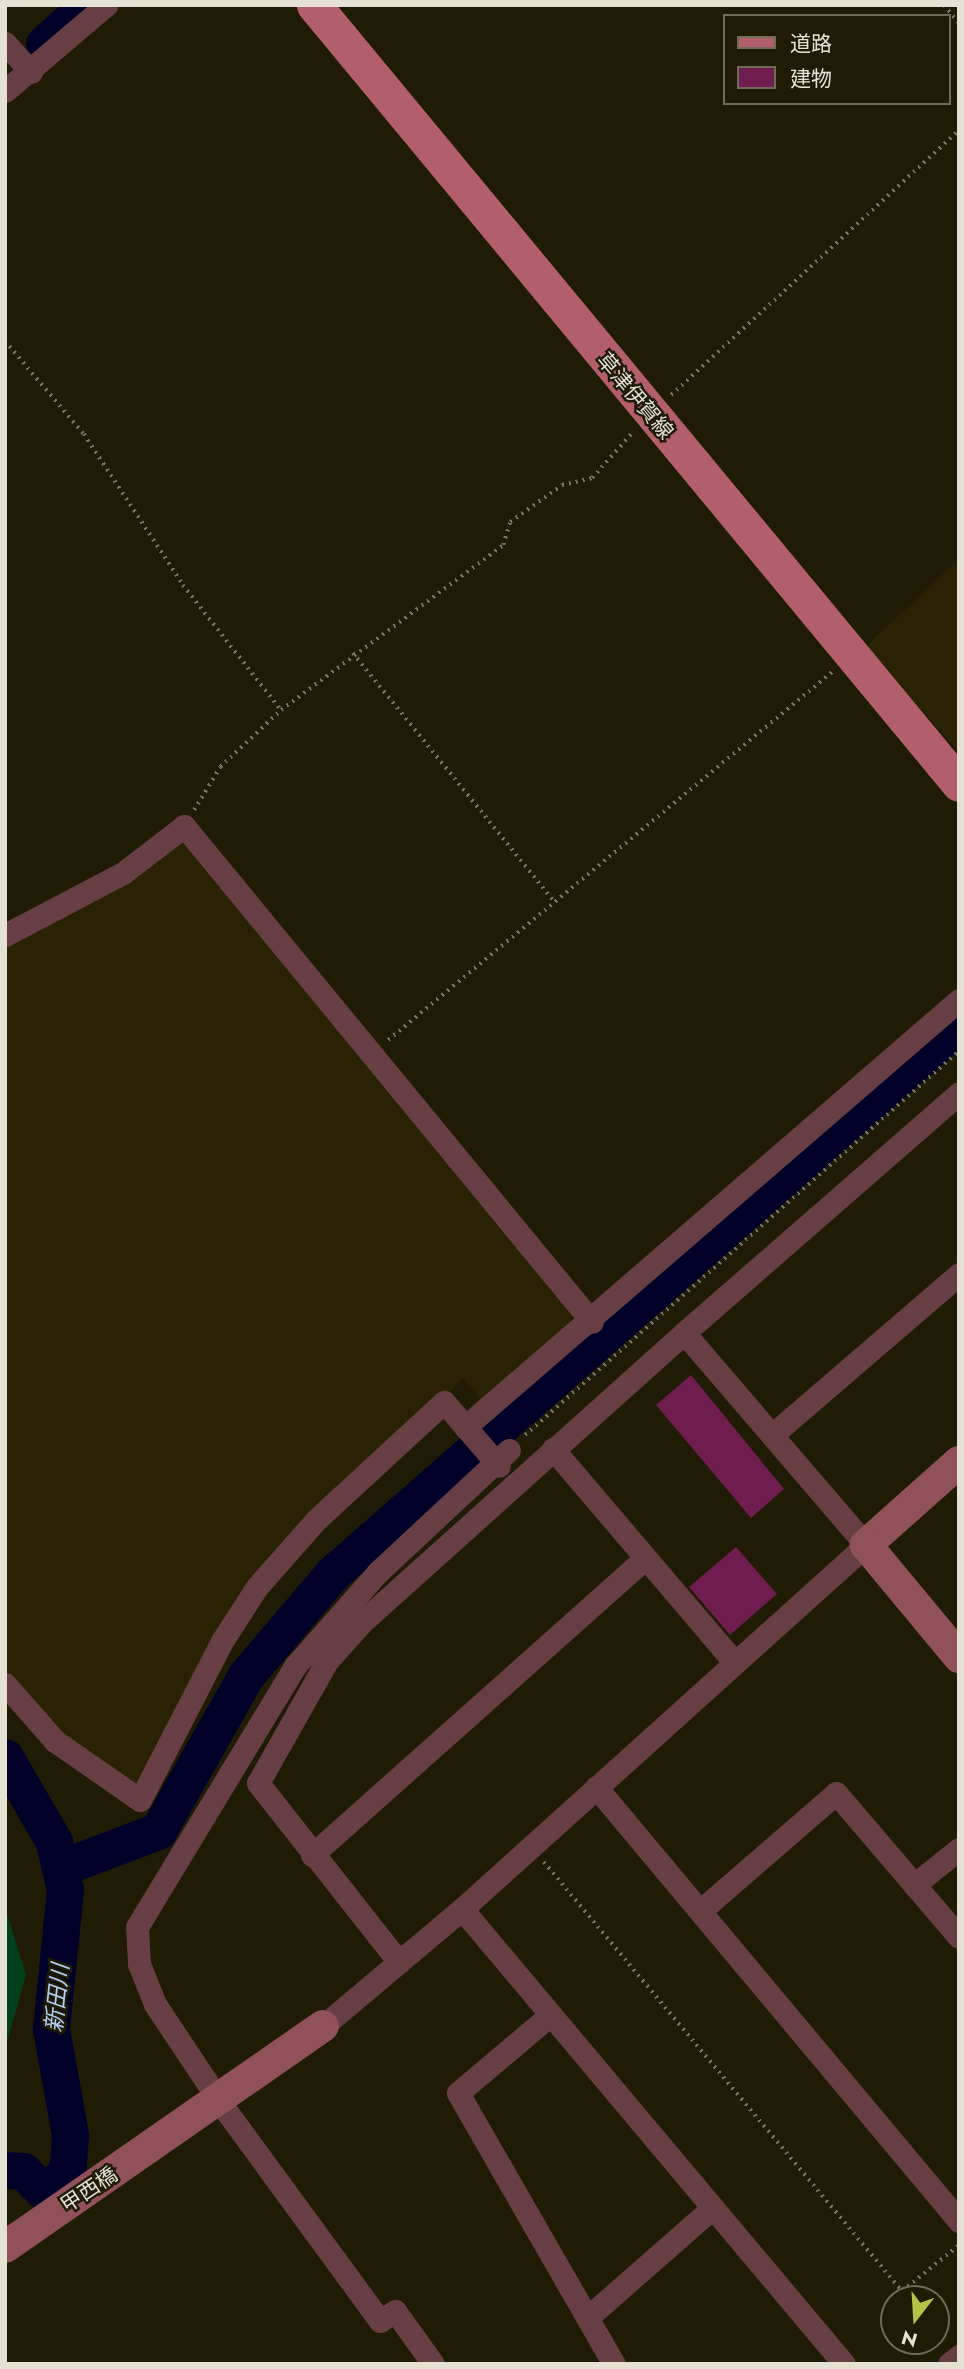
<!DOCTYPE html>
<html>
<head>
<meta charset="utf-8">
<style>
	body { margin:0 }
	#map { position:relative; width:964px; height:2369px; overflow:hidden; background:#201b05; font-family:Jost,"Noto Sans JP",sans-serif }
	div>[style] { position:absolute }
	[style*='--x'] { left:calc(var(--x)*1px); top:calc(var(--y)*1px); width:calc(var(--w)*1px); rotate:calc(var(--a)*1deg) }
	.built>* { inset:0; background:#292204 }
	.green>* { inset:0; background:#01401b }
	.river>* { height:37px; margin:-18.5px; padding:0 18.5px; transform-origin:18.5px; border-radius:18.5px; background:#000029 }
	.building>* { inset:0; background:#6e1d4e }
	.path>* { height:3.5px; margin-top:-1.75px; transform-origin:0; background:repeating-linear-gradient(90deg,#797563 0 2px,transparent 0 7px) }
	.street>* { height:23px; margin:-11.5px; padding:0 11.5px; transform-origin:11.5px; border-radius:11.5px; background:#663e43 }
	.secondary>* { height:32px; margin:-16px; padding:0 16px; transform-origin:16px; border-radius:16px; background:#91515a }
	.primary>* { height:35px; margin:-17.5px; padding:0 17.5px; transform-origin:17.5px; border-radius:17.5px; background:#b25f6b }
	span { translate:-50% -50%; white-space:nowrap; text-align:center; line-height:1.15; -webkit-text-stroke:5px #201b05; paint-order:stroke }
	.street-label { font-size:21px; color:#e5e2d4 }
	.water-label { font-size:23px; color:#afcff4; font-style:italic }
	.frame { position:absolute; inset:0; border:7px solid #e5e2d4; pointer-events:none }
	.legend { position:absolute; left:723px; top:14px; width:228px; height:91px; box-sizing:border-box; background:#201b05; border:2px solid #6f6b58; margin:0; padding:9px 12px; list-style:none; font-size:21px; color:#e5e2d4 }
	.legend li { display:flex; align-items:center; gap:14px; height:35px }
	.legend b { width:35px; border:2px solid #6f6b58 }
	.north { position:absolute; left:880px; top:2285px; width:70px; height:70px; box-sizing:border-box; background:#201b05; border:2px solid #6f6b58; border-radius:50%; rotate:197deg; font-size:19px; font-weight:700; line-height:28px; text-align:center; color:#e5e2d4 }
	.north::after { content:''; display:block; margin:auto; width:24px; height:32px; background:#b4c24a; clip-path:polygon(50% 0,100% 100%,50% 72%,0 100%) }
</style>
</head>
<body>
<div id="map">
	<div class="built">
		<div style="clip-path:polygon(959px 559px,959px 752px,865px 647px)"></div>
		<div style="clip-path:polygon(178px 836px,570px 1313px,572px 1329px,484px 1403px,463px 1378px,283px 1554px,138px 1800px,53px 1736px,5px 1668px,5px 945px)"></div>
	</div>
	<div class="green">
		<div style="clip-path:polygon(5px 1907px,26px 1975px,5px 2049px)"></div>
	</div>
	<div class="river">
		<div style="--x:44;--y:44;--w:58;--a:-42.2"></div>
		<div style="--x:5;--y:1757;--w:98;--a:60"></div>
		<div style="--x:54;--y:1842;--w:49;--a:77.1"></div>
		<div style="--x:65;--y:1890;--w:140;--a:95.8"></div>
		<div style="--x:51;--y:2029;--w:108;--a:79.8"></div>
		<div style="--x:70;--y:2135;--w:32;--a:94"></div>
		<div style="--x:68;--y:2167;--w:25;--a:124"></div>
		<div style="--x:54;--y:2188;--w:11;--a:165"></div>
		<div style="--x:43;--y:2191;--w:28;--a:-135"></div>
		<div style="--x:23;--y:2171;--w:18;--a:-177"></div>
		<div style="--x:60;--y:1868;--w:105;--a:-20.7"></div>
		<div style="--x:158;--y:1831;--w:180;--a:-60.5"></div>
		<div style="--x:247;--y:1674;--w:131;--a:-49.6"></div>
		<div style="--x:332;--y:1574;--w:833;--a:-41.21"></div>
	</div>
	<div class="building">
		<div style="clip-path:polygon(691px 1375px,784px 1489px,751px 1518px,656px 1405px)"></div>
		<div style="clip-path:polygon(736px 1547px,777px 1594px,730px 1635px,689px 1587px)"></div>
	</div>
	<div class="path">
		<div style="--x:944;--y:5;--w:23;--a:50"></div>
		<div style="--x:5;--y:341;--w:122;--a:49.7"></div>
		<div style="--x:84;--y:434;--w:181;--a:56.7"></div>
		<div style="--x:183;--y:585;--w:159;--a:51.9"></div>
		<div style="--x:671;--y:395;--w:391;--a:-42.6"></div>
		<div style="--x:353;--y:653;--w:319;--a:51"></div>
		<div style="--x:194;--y:810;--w:50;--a:-58.8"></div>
		<div style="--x:220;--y:767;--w:83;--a:-43.1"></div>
		<div style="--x:281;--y:710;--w:277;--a:-36.6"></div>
		<div style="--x:503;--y:545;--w:24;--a:-73"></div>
		<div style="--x:510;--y:522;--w:64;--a:-35.4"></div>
		<div style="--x:562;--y:485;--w:31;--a:-13"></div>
		<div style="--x:592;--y:478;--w:62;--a:-48.3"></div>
		<div style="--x:388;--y:1040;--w:577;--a:-39.65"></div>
		<div style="--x:525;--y:1435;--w:579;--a:-41.5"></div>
		<div style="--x:544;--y:1862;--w:559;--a:50.16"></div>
		<div style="--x:902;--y:2291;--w:73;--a:-38.9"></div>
	</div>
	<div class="street">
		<div style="--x:5;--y:43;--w:39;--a:48"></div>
		<div style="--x:5;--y:91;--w:133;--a:-40.4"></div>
		<div style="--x:5;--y:935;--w:133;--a:-27.7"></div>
		<div style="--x:123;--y:873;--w:77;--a:-37.6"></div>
		<div style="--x:184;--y:826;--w:642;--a:50.56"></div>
		<div style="--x:684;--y:1333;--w:365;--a:-41.1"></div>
		<div style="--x:465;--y:1427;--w:653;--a:-40.84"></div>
		<div style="--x:772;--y:1435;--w:247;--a:-40.7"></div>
		<div style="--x:553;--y:1449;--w:280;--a:49.6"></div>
		<div style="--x:5;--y:1684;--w:76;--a:48.7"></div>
		<div style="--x:55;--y:1741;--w:103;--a:34.8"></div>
		<div style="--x:140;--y:1800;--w:179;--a:-62.7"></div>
		<div style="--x:222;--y:1641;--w:64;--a:-57.1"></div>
		<div style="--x:257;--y:1587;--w:89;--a:-48.6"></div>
		<div style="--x:316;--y:1520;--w:174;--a:-42.7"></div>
		<div style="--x:444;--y:1402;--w:84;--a:49.3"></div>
		<div style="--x:596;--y:1787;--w:566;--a:50.09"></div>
		<div style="--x:312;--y:1855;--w:446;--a:-41.7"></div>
		<div style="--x:914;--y:1885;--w:58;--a:-38.7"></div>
		<div style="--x:462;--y:1909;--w:594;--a:49.98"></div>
		<div style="--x:700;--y:1911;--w:180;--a:-40.9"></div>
		<div style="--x:836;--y:1793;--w:189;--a:49.5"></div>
		<div style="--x:549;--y:2016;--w:119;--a:139.8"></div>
		<div style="--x:458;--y:2093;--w:313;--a:60.1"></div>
		<div style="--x:323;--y:2026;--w:182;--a:-40.1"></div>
		<div style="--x:462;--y:1909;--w:544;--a:-42.02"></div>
		<div style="--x:866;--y:1545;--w:279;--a:-130.6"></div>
		<div style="--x:684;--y:1333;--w:434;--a:138.1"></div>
		<div style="--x:361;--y:1623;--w:51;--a:131.8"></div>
		<div style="--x:327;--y:1661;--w:140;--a:119.5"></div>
		<div style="--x:258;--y:1783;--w:228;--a:51.8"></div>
		<div style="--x:587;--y:2318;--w:167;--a:-41.3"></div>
		<div style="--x:433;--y:2364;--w:65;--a:-125.6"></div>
		<div style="--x:395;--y:2311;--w:18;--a:146"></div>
		<div style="--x:380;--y:2321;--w:264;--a:-126.2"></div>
		<div style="--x:224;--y:2108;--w:125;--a:-123.6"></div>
		<div style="--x:155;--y:2004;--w:43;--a:-111.8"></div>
		<div style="--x:139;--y:1964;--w:37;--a:-93"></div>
		<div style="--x:137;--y:1927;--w:305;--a:-58.8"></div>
		<div style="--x:295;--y:1666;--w:125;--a:-48.6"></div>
		<div style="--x:378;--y:1572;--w:179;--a:-43"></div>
		<div style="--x:949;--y:2364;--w:13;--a:-39"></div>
	</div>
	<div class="secondary">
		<div style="--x:959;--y:1462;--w:125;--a:138.3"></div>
		<div style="--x:866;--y:1545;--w:146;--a:50.3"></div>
		<div style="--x:5;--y:2247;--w:387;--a:-34.8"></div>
	</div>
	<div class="primary">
		<div style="--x:314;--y:5;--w:1011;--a:50.38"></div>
	</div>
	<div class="street-label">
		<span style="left:635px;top:396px;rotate:50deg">草津伊賀線</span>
		<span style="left:89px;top:2190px;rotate:-34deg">甲西橋</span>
	</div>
	<div class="water-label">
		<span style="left:57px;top:1998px;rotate:-84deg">新田川</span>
	</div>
	<div class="frame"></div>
	<ul class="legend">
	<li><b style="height:9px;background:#b25f6b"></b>道路</li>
	<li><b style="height:19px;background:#6e1d4e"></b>建物</li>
	</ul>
	<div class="north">N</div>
</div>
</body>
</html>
